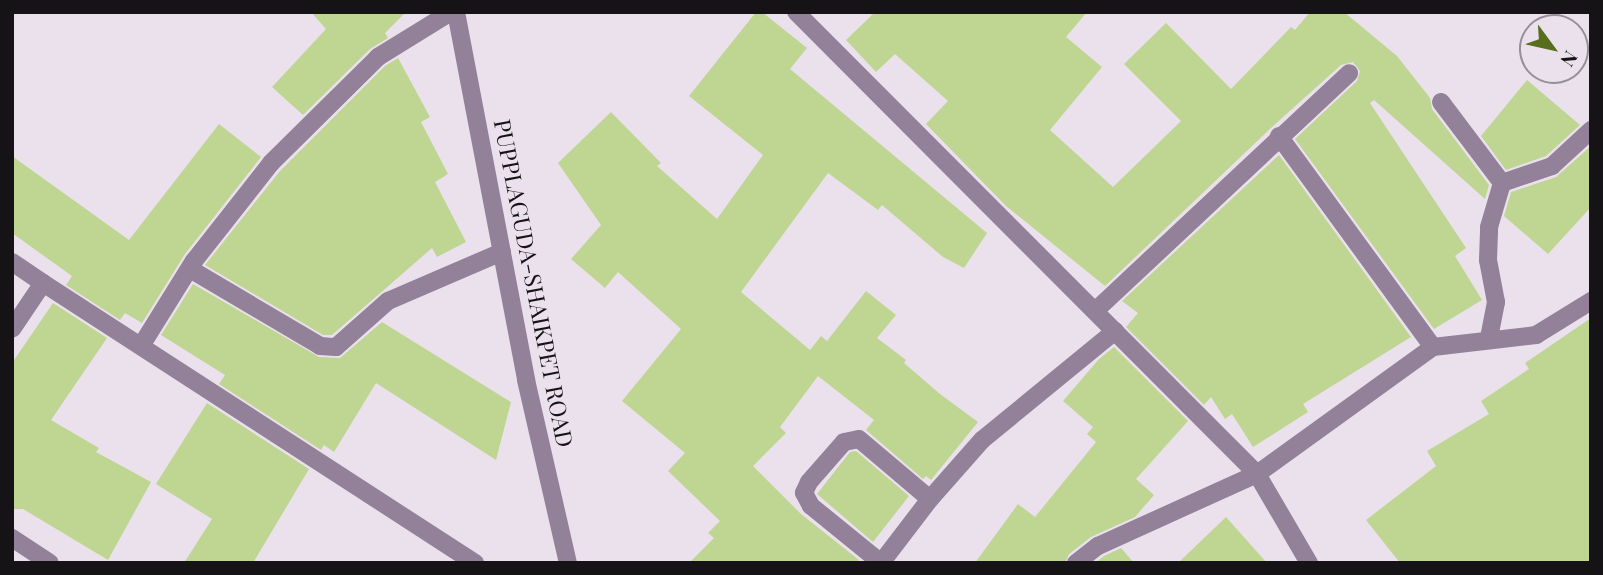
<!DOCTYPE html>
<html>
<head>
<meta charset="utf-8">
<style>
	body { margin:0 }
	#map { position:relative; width:1603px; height:575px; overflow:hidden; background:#eae1ed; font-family:"Playfair Display",serif }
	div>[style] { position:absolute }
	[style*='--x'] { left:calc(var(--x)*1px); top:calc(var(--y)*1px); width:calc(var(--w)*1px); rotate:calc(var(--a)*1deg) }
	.building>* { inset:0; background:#bed692 }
	.minor>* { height:18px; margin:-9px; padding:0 9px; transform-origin:9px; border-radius:9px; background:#938199 }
	.tertiary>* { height:18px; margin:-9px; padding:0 9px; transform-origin:9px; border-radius:9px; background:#938199 }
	span { translate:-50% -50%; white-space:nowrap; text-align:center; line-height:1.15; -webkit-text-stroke:5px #eae1ed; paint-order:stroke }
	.street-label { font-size:23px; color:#161317 }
	.frame { position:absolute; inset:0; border:14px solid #161317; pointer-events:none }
	.north { position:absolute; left:1519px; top:14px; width:70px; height:70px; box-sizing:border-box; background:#eae1ed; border:2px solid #958f97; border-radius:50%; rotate:123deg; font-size:19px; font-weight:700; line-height:28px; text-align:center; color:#161317 }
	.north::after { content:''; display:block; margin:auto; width:24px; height:32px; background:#576e1f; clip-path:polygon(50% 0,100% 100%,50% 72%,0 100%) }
</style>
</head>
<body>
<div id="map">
	<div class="building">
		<div style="clip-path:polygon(311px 12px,406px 12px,385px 33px,388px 38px,370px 49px,303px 115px,272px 87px,326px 29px)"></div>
		<div style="clip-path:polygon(756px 12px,762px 12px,807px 48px,790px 69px,987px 233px,964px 268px,943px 257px,882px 205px,878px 210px,828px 173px,741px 292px,810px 350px,821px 336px,827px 341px,866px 291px,896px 315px,877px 338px,906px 360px,904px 363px,940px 394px,978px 422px,931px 480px,926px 476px,923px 479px,866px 430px,874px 420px,818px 376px,780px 427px,786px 433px,753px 466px,801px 514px,859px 560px,857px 563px,689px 563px,714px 538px,708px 533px,720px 521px,668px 471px,685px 453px,622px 401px,681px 329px,618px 272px,605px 288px,571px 259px,601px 225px,558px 163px,611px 112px,661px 163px,657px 166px,717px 219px,763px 155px,689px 96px)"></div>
		<div style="clip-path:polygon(875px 12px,1087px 12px,1066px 37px,1102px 67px,1050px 130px,1113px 187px,1181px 121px,1124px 64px,1166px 23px,1231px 89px,1291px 27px,1295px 30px,1310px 12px,1344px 12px,1397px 56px,1430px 98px,1432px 109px,1489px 185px,1485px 199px,1374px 100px,1370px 103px,1466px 248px,1455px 256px,1482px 300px,1434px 329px,1295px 139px,1357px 81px,1360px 71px,1353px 62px,1341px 65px,1272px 127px,1105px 286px,1006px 206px,926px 124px,948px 101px,895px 54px,876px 72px,846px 40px)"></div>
		<div style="clip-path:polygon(398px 58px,430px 117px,421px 122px,448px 174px,435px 182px,466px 242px,437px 257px,432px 248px,332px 335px,323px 335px,205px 265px,280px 171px,385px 66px)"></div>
		<div style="clip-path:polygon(1527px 80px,1580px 125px,1546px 156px,1506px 170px,1481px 136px)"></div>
		<div style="clip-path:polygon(219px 124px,261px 157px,185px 254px,142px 323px,125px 313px,120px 320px,66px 285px,72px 276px,12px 233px,12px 156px,129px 240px)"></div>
		<div style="clip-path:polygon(1591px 146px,1591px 207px,1548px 254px,1504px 216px,1511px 192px,1556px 177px)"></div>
		<div style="clip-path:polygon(1279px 155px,1411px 337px,1303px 404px,1308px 412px,1253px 447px,1232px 414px,1225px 419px,1211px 397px,1204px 405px,1126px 327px,1138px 313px,1122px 301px)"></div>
		<div style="clip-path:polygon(193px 284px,319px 357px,340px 358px,382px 322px,511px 402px,496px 460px,376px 383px,334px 452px,324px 445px,321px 450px,219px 384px,225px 375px,161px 335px)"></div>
		<div style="clip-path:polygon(53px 303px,107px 338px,51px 420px,99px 448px,96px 452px,151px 482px,108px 560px,23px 509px,12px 509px,12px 363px)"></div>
		<div style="clip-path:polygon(1591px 318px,1591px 563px,1400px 563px,1366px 520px,1436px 466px,1427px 451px,1489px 414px,1481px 401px,1529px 369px,1525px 363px)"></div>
		<div style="clip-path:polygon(1114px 347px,1188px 421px,1136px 479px,1154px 495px,1135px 517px,1091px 537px,1069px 554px,1065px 563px,975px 563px,1018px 504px,1035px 517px,1096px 442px,1087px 434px,1093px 427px,1063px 401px,1099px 359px)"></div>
		<div style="clip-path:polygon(207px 403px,309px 469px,253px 563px,184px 563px,212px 519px,156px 484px)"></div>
		<div style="clip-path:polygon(856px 451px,909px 496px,873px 542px,817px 494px,850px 452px)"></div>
		<div style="clip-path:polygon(1226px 517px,1267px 563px,1178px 563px)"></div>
		<div style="clip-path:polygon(1121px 548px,1134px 563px,1095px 563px,1104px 556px)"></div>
	</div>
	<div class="minor">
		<div style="--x:796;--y:12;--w:653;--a:45.06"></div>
		<div style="--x:1257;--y:474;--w:103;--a:59.7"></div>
		<div style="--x:1441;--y:102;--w:101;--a:53"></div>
		<div style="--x:1279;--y:136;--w:261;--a:53.9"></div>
		<div style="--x:1502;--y:183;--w:53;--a:-18.8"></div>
		<div style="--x:1552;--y:166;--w:53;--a:-42.7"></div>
		<div style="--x:12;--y:262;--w:37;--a:34"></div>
		<div style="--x:43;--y:283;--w:55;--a:124"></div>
		<div style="--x:190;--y:269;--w:151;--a:30.6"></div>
		<div style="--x:320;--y:346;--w:16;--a:4"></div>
		<div style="--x:336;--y:347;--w:69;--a:-41.5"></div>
		<div style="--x:388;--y:301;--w:124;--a:-23.3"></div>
		<div style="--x:43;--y:283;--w:515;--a:32.95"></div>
		<div style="--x:1095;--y:311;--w:348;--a:-43.1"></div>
		<div style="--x:1489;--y:338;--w:37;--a:-79"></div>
		<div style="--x:1496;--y:302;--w:43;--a:-100.8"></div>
		<div style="--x:1488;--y:260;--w:33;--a:-88"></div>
		<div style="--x:1489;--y:227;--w:46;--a:-73.5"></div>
		<div style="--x:141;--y:346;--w:100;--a:-58.1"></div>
		<div style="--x:194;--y:261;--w:125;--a:-51.8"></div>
		<div style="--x:271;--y:163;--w:151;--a:-44.7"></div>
		<div style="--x:378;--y:57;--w:86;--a:-31.7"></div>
		<div style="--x:12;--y:538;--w:45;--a:33.3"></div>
		<div style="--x:880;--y:562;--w:89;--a:-140.9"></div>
		<div style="--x:811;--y:506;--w:15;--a:-118"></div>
		<div style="--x:804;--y:493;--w:12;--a:-66"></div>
		<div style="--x:809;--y:482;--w:53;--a:-48.8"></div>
		<div style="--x:844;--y:442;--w:15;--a:-11"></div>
		<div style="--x:859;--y:439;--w:93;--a:40.2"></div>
		<div style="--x:881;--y:563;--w:81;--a:-52.6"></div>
		<div style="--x:930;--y:499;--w:79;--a:-48.6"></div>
		<div style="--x:982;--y:440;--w:172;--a:-39.3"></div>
		<div style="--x:1076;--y:563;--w:28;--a:-38"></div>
		<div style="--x:1098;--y:546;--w:175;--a:-24.4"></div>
		<div style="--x:1257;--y:474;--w:217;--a:-35.8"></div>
		<div style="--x:1433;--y:347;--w:104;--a:-6.6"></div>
		<div style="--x:1536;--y:335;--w:65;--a:-31.7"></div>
	</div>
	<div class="tertiary">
		<div style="--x:456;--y:12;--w:375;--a:79.2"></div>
		<div style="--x:526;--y:380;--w:188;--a:77.1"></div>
	</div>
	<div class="street-label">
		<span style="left:534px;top:283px;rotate:79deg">PUPPLAGUDA-SHAIKPET ROAD</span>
	</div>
	<div class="frame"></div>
	<div class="north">N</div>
</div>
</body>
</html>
